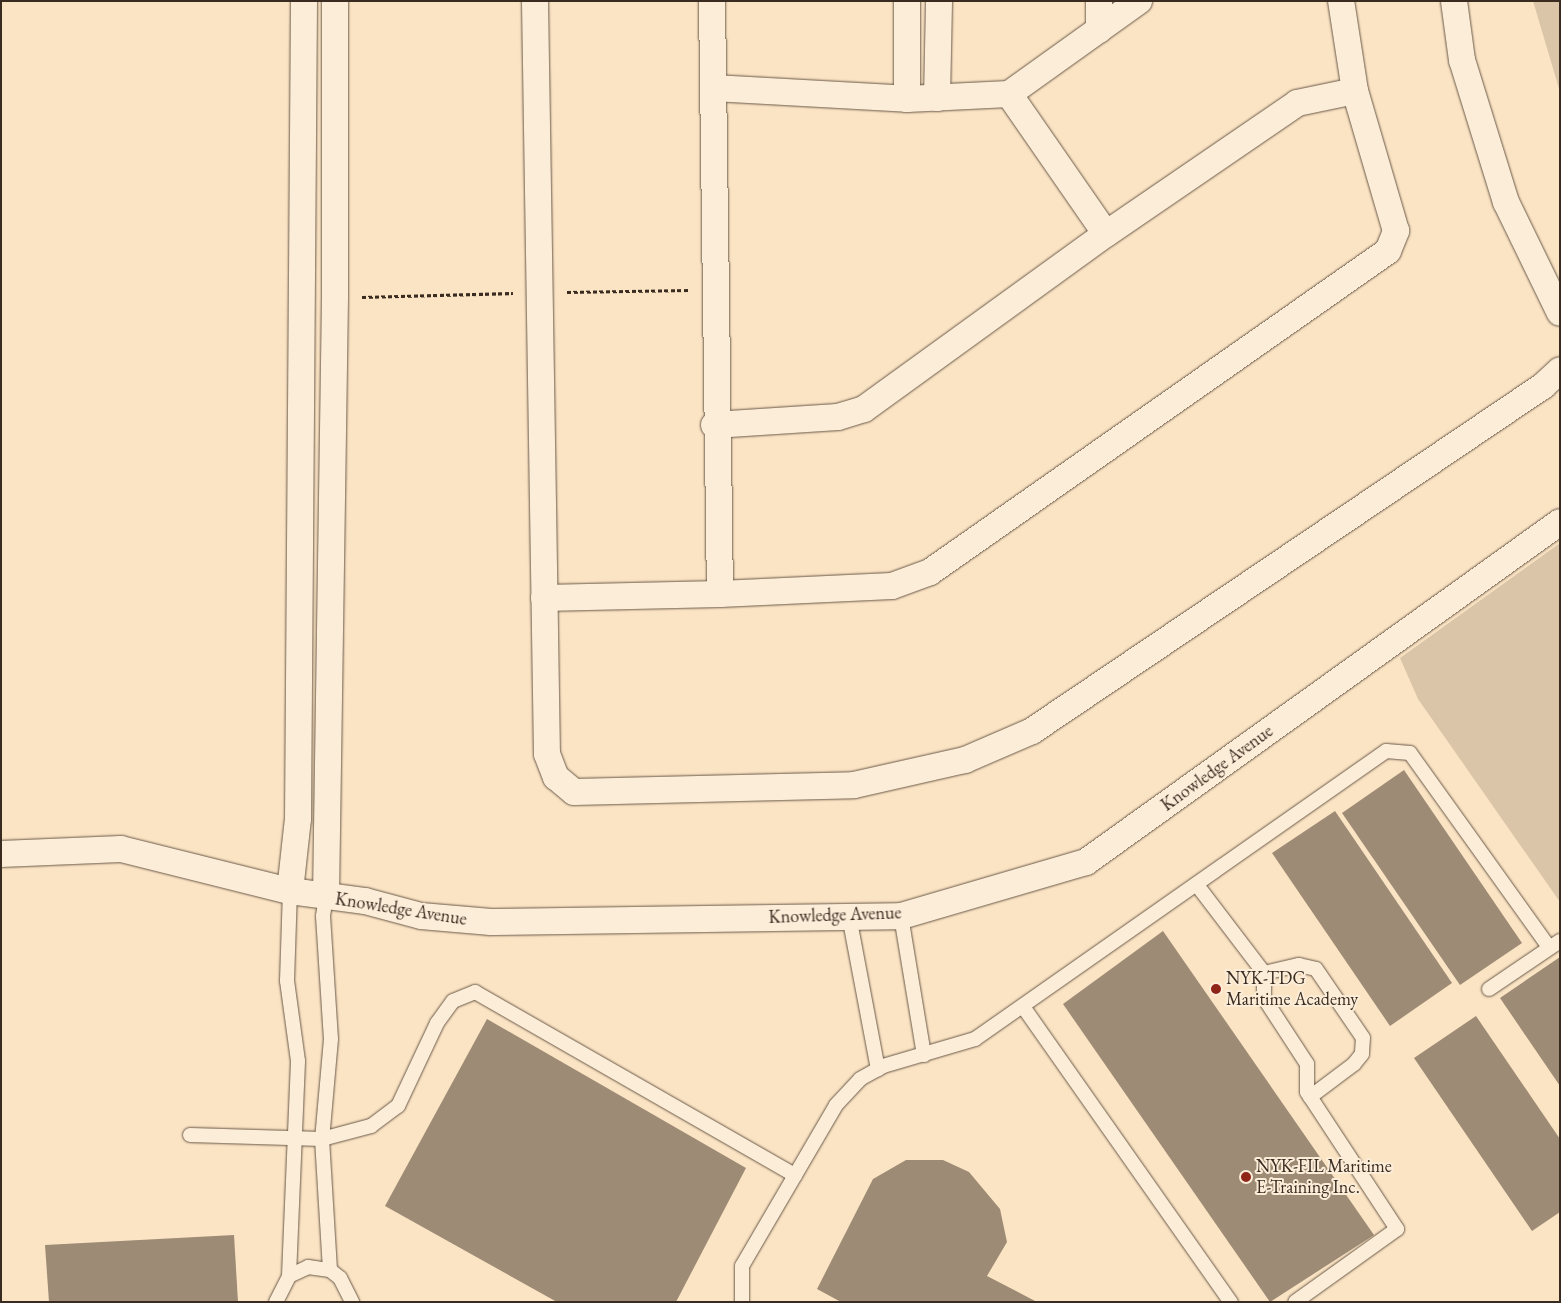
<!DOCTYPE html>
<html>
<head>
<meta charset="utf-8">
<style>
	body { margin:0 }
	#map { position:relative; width:1561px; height:1303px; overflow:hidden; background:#fbe4c4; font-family:"EB Garamond",serif }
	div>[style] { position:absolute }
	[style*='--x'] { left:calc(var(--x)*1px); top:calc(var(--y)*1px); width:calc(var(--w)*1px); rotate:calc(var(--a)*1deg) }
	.green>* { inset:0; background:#dac5a8 }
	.building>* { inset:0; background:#9e8b75 }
	.path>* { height:3px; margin-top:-1.5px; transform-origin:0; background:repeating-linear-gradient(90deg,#392b1f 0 4px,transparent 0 6.5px) }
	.roads { filter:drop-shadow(0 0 1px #6a5948) drop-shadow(0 0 1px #6a5948) }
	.lane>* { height:14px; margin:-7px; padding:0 7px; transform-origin:7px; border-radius:7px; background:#fcedd9 }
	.street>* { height:26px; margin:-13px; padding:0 13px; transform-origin:13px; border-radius:13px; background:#fcedd9 }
	.dots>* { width:14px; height:14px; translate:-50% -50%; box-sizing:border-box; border:2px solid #fcedd9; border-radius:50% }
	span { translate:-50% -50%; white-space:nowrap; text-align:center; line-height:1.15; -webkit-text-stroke:4px #fcedd9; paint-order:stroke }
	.street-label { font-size:18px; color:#392b1f }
	.poi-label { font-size:18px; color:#392b1f }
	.left { translate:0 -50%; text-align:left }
	.frame { position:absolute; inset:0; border:2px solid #392b1f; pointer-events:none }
</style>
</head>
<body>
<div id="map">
	<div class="green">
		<div style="clip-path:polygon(1533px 1px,1560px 1px,1560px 92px)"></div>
		<div style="clip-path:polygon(1560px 543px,1560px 902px,1418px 699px,1400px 658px)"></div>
	</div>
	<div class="building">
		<div style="clip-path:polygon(1404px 770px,1522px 943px,1460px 985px,1342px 813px)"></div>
		<div style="clip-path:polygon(1335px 811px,1452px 983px,1390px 1026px,1272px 853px)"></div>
		<div style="clip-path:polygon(1163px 931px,1374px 1235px,1270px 1302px,1063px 1004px)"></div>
		<div style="clip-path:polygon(1560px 957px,1560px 1086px,1500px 998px)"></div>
		<div style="clip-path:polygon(1476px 1016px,1560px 1139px,1560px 1212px,1532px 1231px,1414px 1058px)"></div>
		<div style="clip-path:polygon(487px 1019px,746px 1168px,676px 1302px,557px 1302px,385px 1206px)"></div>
		<div style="clip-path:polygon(906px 1160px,943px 1160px,969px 1172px,1000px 1209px,1007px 1242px,987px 1276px,1037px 1302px,841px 1302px,817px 1289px,873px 1179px)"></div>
		<div style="clip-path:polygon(234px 1235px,238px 1302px,49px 1302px,45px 1245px)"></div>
	</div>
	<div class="path">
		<div style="--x:567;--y:292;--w:123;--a:-0.9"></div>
		<div style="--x:362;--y:297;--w:151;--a:-1.5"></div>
	</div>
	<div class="roads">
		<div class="lane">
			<div style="--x:1197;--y:885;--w:111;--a:52.7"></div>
			<div style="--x:1264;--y:973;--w:25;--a:90"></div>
			<div style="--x:1264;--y:998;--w:79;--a:56.9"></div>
			<div style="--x:1307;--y:1064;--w:28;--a:90"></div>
			<div style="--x:1307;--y:1092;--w:164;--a:56.7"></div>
			<div style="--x:1397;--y:1229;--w:125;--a:144.4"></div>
			<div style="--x:326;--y:897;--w:19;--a:99"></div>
			<div style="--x:323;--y:916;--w:123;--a:86.3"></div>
			<div style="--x:331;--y:1039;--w:100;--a:95.1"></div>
			<div style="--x:322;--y:1139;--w:131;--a:86.5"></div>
			<div style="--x:849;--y:916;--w:156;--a:79.3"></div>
			<div style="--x:901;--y:916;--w:141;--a:80.6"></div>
			<div style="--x:1264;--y:973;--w:36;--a:-13"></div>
			<div style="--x:1299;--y:965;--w:17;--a:13"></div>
			<div style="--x:1316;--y:969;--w:83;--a:55.7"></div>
			<div style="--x:1363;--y:1038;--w:16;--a:94"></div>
			<div style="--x:1362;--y:1054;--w:13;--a:129"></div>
			<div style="--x:1354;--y:1064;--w:55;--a:143.1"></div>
			<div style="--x:1489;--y:989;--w:86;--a:-34.1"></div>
			<div style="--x:1024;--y:1008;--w:360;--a:54.9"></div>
			<div style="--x:190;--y:1135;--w:132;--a:1.7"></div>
			<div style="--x:322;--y:1139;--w:51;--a:-14.9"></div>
			<div style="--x:371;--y:1126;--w:34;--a:-37"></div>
			<div style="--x:398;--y:1106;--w:92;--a:-64.8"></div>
			<div style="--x:437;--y:1023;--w:27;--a:-54"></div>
			<div style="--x:453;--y:1001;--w:24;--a:-22"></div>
			<div style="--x:475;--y:992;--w:369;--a:29.8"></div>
			<div style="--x:289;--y:1276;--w:215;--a:-87.6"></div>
			<div style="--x:298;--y:1061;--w:81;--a:-97.8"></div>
			<div style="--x:287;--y:981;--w:90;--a:-88.1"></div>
			<div style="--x:276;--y:1302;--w:29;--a:-63"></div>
			<div style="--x:289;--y:1276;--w:21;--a:-25"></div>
			<div style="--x:308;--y:1267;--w:22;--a:8"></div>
			<div style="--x:330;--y:1270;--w:13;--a:39"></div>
			<div style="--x:340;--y:1278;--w:27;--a:63"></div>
			<div style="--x:742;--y:1302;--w:36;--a:-90"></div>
			<div style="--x:742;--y:1266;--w:186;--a:-59.7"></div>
			<div style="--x:836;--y:1105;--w:35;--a:-47"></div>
			<div style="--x:860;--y:1079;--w:26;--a:-29"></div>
			<div style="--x:883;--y:1066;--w:96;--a:-16.4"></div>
			<div style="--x:975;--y:1039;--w:502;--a:-35.02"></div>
			<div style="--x:1386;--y:751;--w:24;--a:5"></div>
			<div style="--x:1410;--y:753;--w:237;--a:54.4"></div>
		</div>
		<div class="street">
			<div style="--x:535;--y:1;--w:753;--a:89.09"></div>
			<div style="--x:547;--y:754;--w:25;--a:69"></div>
			<div style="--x:556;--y:777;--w:23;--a:40"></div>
			<div style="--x:574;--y:792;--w:280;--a:-1.4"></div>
			<div style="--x:854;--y:785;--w:114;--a:-12.7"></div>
			<div style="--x:965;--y:760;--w:73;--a:-23.4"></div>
			<div style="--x:1032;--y:731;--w:617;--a:-34.03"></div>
			<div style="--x:1543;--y:386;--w:23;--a:-43"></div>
			<div style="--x:712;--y:1;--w:593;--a:89.23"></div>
			<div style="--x:720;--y:594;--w:172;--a:-2.7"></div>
			<div style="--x:892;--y:586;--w:40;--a:-20.2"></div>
			<div style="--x:930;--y:572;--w:559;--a:-35.03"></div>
			<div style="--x:1388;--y:251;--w:22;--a:-68"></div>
			<div style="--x:1396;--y:231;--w:146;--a:-106.3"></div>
			<div style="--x:1355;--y:91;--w:91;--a:-98.8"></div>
			<div style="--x:1099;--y:1;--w:29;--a:90"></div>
			<div style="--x:1454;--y:1;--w:60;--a:82.3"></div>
			<div style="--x:1462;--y:60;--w:149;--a:72.8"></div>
			<div style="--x:1506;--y:202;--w:123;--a:64.1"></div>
			<div style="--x:713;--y:88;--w:194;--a:3.2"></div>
			<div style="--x:907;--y:99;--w:102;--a:-2.8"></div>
			<div style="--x:1009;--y:94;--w:160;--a:-35.6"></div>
			<div style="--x:1009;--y:94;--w:170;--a:55.3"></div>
			<div style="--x:937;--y:98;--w:97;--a:-88.8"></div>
			<div style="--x:907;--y:99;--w:98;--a:-90"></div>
			<div style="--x:714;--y:425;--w:124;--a:-3.7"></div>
			<div style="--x:838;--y:417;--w:27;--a:-17"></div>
			<div style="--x:864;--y:409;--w:299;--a:-35.9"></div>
			<div style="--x:1106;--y:234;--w:232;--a:-34.4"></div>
			<div style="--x:1297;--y:103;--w:59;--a:-11.7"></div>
			<div style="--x:544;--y:598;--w:176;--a:-1.3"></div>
			<div style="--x:1;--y:854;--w:120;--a:-2.4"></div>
			<div style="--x:121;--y:849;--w:174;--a:14"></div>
			<div style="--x:290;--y:891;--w:76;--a:7.6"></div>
			<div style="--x:365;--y:901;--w:58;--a:15"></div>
			<div style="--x:421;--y:916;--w:70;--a:4.9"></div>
			<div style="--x:491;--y:922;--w:410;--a:-0.8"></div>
			<div style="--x:901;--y:916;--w:193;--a:-16.3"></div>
			<div style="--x:1086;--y:862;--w:583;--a:-35.65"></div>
			<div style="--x:290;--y:891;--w:72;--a:-83.7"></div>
			<div style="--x:298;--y:819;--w:818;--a:-89.58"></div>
			<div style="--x:326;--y:897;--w:600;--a:-89.14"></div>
			<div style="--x:335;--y:297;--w:296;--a:-90"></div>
		</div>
	</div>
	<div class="dots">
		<div style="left:1216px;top:989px;background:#8f2418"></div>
		<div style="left:1246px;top:1177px;background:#8f2418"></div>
	</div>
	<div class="street-label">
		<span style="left:1217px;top:768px;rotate:-36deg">Knowledge Avenue</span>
		<span style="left:401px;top:909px;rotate:9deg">Knowledge Avenue</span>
		<span style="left:835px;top:915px;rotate:-2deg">Knowledge Avenue</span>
	</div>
	<div class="poi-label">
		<span class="left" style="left:1226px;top:989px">NYK-TDG<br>Maritime Academy</span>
		<span class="left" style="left:1256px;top:1177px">NYK-FIL Maritime<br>E-Training Inc.</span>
	</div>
	<div class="frame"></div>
</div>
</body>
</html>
